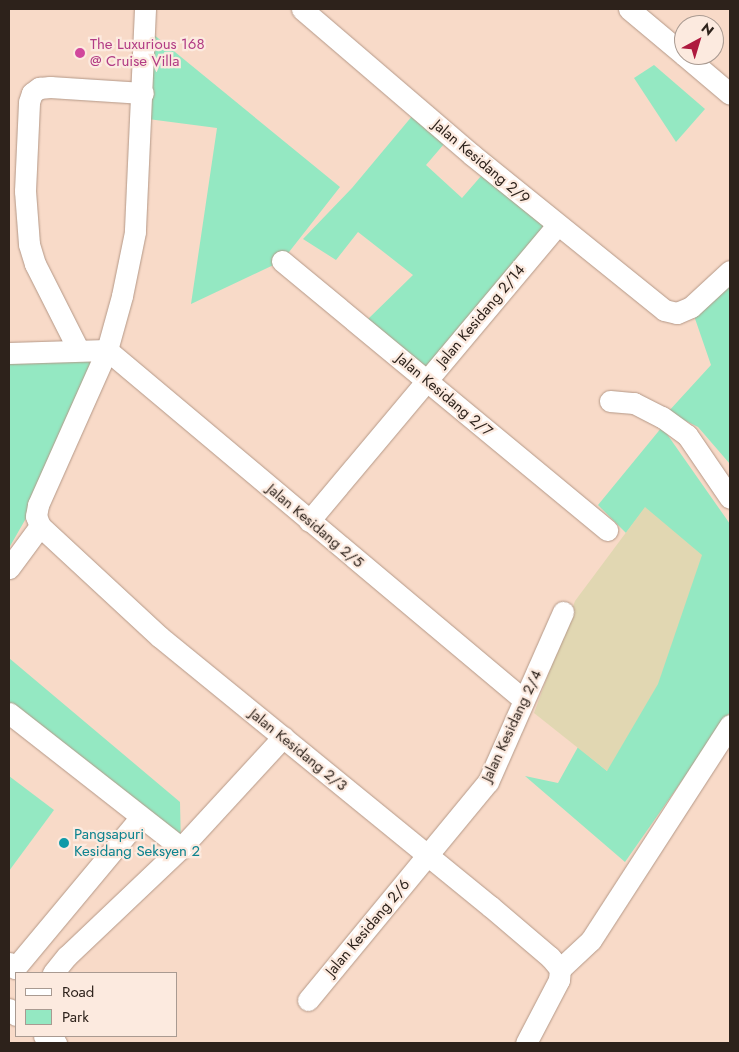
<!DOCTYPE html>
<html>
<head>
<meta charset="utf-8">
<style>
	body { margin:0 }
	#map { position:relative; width:739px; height:1052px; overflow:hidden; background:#f8dac8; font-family:Jost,sans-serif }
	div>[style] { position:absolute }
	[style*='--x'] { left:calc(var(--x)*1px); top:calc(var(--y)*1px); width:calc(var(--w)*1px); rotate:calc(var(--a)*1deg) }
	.green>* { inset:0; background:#94e8c2 }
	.sand>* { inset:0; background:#e1d7b2 }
	.roads { filter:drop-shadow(0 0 1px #b49887) drop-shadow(0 0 1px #b49887) }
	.minor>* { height:21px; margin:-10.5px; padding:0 10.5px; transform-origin:10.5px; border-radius:10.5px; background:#fff }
	.dots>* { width:14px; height:14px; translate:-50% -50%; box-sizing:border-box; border:2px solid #fceadf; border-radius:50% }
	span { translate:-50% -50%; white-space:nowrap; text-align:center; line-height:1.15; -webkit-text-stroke:4.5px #fceadf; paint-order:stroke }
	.hotel-label { font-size:15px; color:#b23c85 }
	.left { translate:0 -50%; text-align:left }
	.street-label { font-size:15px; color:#2d221b }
	.culture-label { font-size:15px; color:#0d838f }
	.frame { position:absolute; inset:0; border:10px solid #2d221b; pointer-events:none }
	.legend { position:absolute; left:15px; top:972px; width:162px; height:65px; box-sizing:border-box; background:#fceadf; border:1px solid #a99a91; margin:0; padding:6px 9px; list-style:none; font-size:15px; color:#2d221b }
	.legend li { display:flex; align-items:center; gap:10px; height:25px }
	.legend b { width:25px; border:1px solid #a99a91 }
	.north { position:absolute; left:674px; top:15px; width:50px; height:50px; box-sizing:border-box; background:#fceadf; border:1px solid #a99a91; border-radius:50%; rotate:39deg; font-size:14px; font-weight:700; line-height:20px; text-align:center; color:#2d221b }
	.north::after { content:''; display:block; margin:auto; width:18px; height:22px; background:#ae1a3f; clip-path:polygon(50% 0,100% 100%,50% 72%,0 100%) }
</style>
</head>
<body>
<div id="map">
	<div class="green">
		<div style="clip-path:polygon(153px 34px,340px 187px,282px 261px,191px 304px,217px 128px,148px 119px)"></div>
		<div style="clip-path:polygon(654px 65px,705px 109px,676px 142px,634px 78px)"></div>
		<div style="clip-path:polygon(418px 109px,450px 137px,426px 165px,462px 198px,488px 168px,557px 225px,427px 381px,366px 321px,413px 275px,358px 232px,336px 260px,303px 239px,352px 188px)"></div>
		<div style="clip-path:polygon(730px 271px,730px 464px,698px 427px,668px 412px,711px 365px,691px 307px)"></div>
		<div style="clip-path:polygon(9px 296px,10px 353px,107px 350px,52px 473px,9px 548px)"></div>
		<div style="clip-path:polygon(662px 427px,730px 524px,730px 712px,625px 862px,525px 776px,558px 783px,578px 747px,607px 771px,645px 508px,626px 533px,598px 505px)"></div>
		<div style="clip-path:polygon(9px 658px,180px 802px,181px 848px,9px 713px)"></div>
		<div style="clip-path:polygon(9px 776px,54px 810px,9px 871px)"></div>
	</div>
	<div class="sand">
		<div style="clip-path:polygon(645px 507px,702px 555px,658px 684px,607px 771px,534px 713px,575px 601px)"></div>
	</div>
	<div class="roads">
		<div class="minor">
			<div style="--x:145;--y:9;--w:223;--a:92.6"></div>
			<div style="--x:135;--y:232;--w:65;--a:101.5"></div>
			<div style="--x:122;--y:296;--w:56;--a:105.5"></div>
			<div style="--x:107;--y:350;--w:170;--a:114"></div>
			<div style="--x:38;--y:505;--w:11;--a:100"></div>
			<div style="--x:36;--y:516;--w:11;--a:68"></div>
			<div style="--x:40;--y:526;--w:163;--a:42.8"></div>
			<div style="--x:160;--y:637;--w:426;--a:39.2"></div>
			<div style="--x:490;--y:906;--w:79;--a:40.4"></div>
			<div style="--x:550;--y:957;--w:16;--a:50"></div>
			<div style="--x:302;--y:9;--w:223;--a:40.6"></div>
			<div style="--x:471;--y:154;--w:248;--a:38.9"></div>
			<div style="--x:664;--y:310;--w:13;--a:13"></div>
			<div style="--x:677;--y:313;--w:15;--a:-23"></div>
			<div style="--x:691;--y:307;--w:53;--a:-42.7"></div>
			<div style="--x:629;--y:9;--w:72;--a:39.9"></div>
			<div style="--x:684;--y:55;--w:60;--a:40.3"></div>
			<div style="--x:282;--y:261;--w:422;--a:39.6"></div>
			<div style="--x:78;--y:349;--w:95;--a:-116.8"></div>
			<div style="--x:35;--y:264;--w:21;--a:-107"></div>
			<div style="--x:29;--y:244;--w:53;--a:-94.3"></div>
			<div style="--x:25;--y:191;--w:89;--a:-87.4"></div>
			<div style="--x:29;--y:102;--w:9;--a:-72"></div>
			<div style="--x:32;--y:93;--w:9;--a:-36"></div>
			<div style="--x:39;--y:88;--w:11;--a:-5"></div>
			<div style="--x:50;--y:87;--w:93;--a:3.7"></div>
			<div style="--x:9;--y:353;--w:98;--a:-1.8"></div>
			<div style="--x:107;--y:350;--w:544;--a:40.01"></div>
			<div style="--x:610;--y:401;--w:24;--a:5"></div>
			<div style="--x:634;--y:403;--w:31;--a:27"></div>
			<div style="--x:662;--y:417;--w:31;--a:36"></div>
			<div style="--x:687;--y:435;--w:76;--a:55.7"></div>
			<div style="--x:309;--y:521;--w:386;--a:-50"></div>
			<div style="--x:9;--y:568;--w:52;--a:-53.6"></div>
			<div style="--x:9;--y:713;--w:219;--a:38.1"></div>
			<div style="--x:9;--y:963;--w:8;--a:40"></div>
			<div style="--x:15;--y:968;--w:195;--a:-50.2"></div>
			<div style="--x:53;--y:973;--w:22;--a:-51"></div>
			<div style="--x:67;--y:956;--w:157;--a:-43.5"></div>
			<div style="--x:181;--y:848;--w:151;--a:-47.4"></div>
			<div style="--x:308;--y:1000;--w:283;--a:-50.5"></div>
			<div style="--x:488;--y:782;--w:186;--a:-66.2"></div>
			<div style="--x:9;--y:1009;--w:9;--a:41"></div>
			<div style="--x:44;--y:1036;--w:14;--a:30"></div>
			<div style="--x:526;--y:1043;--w:71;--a:-62.4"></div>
			<div style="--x:559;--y:980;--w:11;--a:-85"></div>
			<div style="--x:560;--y:969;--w:42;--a:-43.1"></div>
			<div style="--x:591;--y:940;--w:256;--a:-57.1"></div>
		</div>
	</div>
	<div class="dots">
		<div style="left:80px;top:53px;background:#d1479c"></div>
		<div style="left:64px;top:843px;background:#0f9aa8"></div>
	</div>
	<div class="hotel-label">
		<span class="left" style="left:90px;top:53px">The Luxurious 168<br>@ Cruise Villa</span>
	</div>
	<div class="street-label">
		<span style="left:481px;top:162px;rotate:40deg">Jalan Kesidang 2/9</span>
		<span style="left:481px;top:316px;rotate:-50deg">Jalan Kesidang 2/14</span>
		<span style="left:444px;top:395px;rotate:40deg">Jalan Kesidang 2/7</span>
		<span style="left:315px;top:526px;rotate:40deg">Jalan Kesidang 2/5</span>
		<span style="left:512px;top:726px;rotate:-65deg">Jalan Kesidang 2/4</span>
		<span style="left:298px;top:750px;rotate:39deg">Jalan Kesidang 2/3</span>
		<span style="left:368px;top:928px;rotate:-50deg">Jalan Kesidang 2/6</span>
	</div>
	<div class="culture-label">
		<span class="left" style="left:74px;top:843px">Pangsapuri<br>Kesidang Seksyen 2</span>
	</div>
	<div class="frame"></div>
	<ul class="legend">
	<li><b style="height:6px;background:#fff"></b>Road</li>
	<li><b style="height:14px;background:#94e8c2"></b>Park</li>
	</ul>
	<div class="north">N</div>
</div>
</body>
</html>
